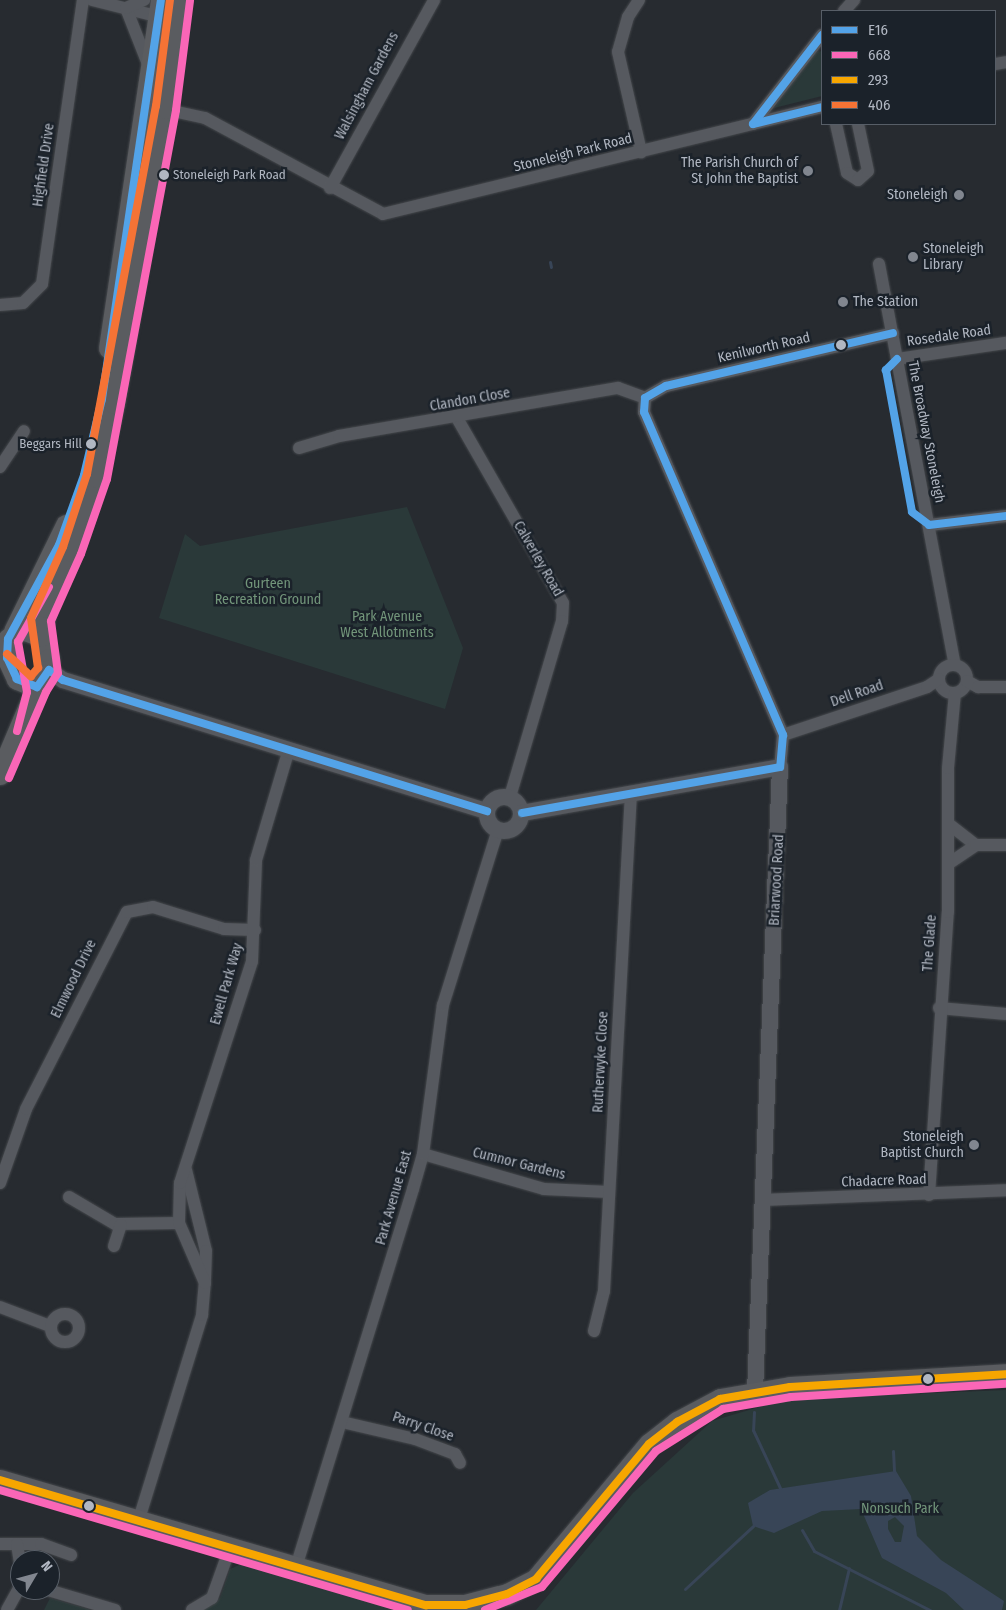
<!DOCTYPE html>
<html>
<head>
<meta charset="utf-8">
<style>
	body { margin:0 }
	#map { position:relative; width:1006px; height:1610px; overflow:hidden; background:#272b30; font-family:"Fira Sans Condensed",sans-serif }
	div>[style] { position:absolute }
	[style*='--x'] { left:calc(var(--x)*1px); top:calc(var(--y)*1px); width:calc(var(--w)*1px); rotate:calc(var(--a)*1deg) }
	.green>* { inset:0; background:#2a3939 }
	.water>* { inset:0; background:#384557 }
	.stream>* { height:3px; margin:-1.5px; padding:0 1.5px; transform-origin:1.5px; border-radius:1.5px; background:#384557 }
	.roads { filter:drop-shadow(0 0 1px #44474b) drop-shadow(0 0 1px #44474b) }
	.minor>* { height:12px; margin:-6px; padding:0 6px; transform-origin:6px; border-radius:6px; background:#56595f }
	.minor>.ring { margin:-6px; padding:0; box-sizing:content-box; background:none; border:12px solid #56595f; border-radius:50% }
	.tertiary>* { height:16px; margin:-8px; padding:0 8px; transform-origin:8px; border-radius:8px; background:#56595f }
	.tertiary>.ring { margin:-8px; padding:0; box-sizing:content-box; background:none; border:16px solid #56595f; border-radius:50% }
	.trunk>* { height:21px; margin:-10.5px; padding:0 10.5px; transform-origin:10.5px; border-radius:10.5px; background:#5a5c60 }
	.bus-1>* { height:8px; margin:-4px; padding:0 4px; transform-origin:4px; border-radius:4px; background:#53a3e8 }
	.bus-2>* { height:8px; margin:-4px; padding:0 4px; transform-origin:4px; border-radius:4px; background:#fa66b7 }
	.bus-3>* { height:8px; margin:-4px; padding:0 4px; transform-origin:4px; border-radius:4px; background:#f7a600 }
	.bus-4>* { height:8px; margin:-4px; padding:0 4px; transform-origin:4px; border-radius:4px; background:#f57335 }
	.dots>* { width:14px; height:14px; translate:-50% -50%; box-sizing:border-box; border:2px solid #1b222a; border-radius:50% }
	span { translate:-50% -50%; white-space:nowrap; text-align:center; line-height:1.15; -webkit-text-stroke:5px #1b222a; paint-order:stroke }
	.bus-label { font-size:13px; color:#b1b7c2 }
	.left { translate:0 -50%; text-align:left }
	.right { translate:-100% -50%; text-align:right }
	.street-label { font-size:14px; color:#b1b7c2 }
	.poi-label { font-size:14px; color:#b1b7c2 }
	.park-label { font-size:14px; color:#72957a }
	.legend { position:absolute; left:821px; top:10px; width:175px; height:115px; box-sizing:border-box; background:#1b222a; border:1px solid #575e67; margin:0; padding:6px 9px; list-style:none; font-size:15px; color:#b1b7c2 }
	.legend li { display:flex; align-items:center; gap:10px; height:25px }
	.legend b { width:25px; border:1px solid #575e67 }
	.north { position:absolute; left:10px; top:1550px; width:50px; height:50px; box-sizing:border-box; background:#1b222a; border:1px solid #575e67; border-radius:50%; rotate:53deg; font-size:14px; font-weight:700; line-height:20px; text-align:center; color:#b1b7c2 }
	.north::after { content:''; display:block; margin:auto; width:18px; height:22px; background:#81868f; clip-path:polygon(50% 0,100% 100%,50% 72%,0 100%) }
</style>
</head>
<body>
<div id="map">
	<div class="green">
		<div style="clip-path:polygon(822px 51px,822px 96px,774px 108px,814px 52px)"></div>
		<div style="clip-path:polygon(407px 507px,463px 648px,445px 709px,159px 618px,185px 534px,200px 546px)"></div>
		<div style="clip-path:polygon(1006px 1390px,1006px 1610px,536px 1610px,633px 1493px,712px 1421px,786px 1399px)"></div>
		<div style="clip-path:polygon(244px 1563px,357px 1595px,396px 1610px,199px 1610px,220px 1598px,230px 1569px)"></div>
		<div style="clip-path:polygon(50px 1598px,91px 1610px,44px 1610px)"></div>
	</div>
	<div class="water">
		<div style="clip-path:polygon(evenodd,896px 1471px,911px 1496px,917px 1536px,941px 1560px,1004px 1601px,1002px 1610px,964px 1610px,946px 1593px,882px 1558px,861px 1509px,822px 1511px,774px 1533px,753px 1526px,748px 1503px,770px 1490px,896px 1471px,895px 1517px,904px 1526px,901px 1542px,895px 1542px,888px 1529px,888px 1521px,895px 1517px)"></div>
	</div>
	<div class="stream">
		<div style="--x:550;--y:262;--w:5;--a:79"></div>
		<div style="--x:754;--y:1412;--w:18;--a:93"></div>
		<div style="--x:753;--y:1430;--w:64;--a:65"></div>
		<div style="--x:893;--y:1451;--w:20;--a:87"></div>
		<div style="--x:802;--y:1530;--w:24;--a:60"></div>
		<div style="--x:814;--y:1551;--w:130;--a:27"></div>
		<div style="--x:685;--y:1589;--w:93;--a:-42.8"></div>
		<div style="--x:839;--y:1610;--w:43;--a:-76.6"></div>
	</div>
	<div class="roads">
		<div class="minor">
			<div style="--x:92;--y:0;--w:74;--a:14"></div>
			<div style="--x:639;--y:0;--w:20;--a:123"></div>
			<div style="--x:628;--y:17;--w:36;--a:106"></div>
			<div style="--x:618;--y:52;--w:103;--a:77"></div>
			<div style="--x:126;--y:8;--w:60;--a:68.6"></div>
			<div style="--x:126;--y:8;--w:20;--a:-24"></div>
			<div style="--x:844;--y:11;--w:15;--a:-48"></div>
			<div style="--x:995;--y:64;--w:11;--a:-10"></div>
			<div style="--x:159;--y:108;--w:47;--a:12.3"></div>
			<div style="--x:205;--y:118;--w:202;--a:28.3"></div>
			<div style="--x:383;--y:214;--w:452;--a:-13.7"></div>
			<div style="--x:753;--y:124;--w:113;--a:-52.2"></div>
			<div style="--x:836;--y:124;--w:50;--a:77.3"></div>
			<div style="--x:847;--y:173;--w:13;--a:32"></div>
			<div style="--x:858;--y:180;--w:13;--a:-42"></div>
			<div style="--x:868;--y:171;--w:48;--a:-102"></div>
			<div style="--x:330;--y:188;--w:215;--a:-61"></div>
			<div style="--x:879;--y:264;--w:408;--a:79.3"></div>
			<div style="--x:0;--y:305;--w:23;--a:-5"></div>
			<div style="--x:23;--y:303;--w:27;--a:-45"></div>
			<div style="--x:42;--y:284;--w:287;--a:-81.8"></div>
			<div style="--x:897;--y:359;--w:110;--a:-8.4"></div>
			<div style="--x:645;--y:398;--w:14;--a:94"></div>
			<div style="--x:644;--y:412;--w:352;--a:66.7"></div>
			<div style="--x:783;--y:735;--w:32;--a:95"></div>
			<div style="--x:645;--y:398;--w:24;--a:-30"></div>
			<div style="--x:666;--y:386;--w:233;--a:-13.1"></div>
			<div style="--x:457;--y:418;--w:213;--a:60.2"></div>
			<div style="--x:563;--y:603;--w:18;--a:93"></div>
			<div style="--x:562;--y:621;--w:184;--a:106.5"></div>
			<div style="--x:299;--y:448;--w:42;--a:-16.7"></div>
			<div style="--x:339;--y:436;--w:283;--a:-9.8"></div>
			<div style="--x:618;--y:388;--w:29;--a:20"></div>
			<div style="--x:0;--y:467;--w:43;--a:-56.3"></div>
			<div style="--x:929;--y:525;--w:78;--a:-6.7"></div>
			<div class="ring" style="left:939px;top:665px;width:16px;height:16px"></div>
			<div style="--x:967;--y:681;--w:13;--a:29"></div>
			<div style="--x:978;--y:687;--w:28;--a:0"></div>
			<div style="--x:783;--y:735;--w:152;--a:-18.4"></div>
			<div style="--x:927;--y:687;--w:14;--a:-34"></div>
			<div style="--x:950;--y:825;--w:33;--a:38"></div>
			<div style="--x:948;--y:864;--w:34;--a:-34"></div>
			<div style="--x:976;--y:845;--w:30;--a:0"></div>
			<div style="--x:939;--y:1008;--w:67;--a:5.1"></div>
			<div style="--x:423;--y:1154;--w:126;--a:16.1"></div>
			<div style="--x:544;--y:1189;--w:65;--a:2.6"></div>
			<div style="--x:186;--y:1170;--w:83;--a:76.1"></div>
			<div style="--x:206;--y:1251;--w:32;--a:92"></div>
			<div style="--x:0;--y:1183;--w:78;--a:-70.6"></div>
			<div style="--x:26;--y:1109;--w:221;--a:-62.9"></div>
			<div style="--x:127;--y:912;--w:26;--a:-11"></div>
			<div style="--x:153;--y:907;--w:74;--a:17.2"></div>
			<div style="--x:224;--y:929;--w:31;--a:2"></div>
			<div style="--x:929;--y:1195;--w:284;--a:-86.2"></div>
			<div style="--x:948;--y:912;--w:144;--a:-90"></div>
			<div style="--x:948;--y:768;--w:75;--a:-84.7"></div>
			<div style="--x:69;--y:1197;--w:53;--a:30.4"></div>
			<div style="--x:115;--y:1224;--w:64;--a:-0.9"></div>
			<div style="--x:762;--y:1200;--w:244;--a:-2.3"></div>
			<div style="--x:114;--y:1246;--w:22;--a:-72"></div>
			<div style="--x:0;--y:1307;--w:53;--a:20.8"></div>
			<div class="ring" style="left:51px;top:1314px;width:16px;height:16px"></div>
			<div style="--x:594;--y:1331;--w:41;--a:-76"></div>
			<div style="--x:604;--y:1291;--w:498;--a:-86.9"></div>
			<div style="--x:342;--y:1422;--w:75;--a:13.1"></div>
			<div style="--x:415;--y:1439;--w:43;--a:20.6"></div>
			<div style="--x:455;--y:1454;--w:10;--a:61"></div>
			<div style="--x:139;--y:1519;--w:214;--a:-72.8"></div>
			<div style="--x:202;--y:1315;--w:32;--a:-85"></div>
			<div style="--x:205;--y:1283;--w:65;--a:-113.4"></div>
			<div style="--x:179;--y:1223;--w:40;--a:-88.6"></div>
			<div style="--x:180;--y:1183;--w:233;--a:-72"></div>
			<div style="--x:252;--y:961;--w:101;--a:-87.7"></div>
			<div style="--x:256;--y:860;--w:116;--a:-73.4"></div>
			<div style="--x:0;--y:1544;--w:41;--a:0"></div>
			<div style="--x:41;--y:1544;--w:32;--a:20"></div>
			<div style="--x:17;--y:1544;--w:18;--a:81"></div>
			<div style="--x:296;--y:1567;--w:396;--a:-72.8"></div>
			<div style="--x:413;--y:1189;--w:36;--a:-74"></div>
			<div style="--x:423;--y:1154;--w:150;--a:-82.4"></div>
			<div style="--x:443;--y:1005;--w:180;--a:-72.6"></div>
			<div style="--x:48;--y:1590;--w:70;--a:16.6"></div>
			<div style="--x:7;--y:1610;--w:26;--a:-61"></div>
			<div style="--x:192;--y:1610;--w:23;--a:-31"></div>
			<div style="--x:212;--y:1598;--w:53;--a:-70.2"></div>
		</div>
		<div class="tertiary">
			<div style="--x:49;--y:670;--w:17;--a:36"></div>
			<div style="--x:63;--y:680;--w:444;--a:17.2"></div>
			<div class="ring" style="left:487px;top:797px;width:18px;height:18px"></div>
			<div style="--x:522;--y:813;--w:262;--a:-10.1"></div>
			<div style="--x:780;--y:767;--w:625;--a:92.29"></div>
		</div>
		<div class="trunk">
			<div style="--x:109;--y:348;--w:352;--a:-81.5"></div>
			<div style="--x:22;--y:629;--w:20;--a:20"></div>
			<div style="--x:41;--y:636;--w:24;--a:71"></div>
			<div style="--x:49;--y:659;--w:11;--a:90"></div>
			<div style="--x:49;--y:670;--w:21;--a:125"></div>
			<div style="--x:37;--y:687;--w:22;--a:-158"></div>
			<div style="--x:17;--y:679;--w:23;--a:-115"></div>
			<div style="--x:7;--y:658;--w:19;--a:-87"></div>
			<div style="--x:8;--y:639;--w:17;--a:-36"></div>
			<div style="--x:14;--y:631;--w:118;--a:-63.9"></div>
			<div style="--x:41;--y:636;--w:29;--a:-80"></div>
			<div style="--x:46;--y:607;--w:62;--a:-65.1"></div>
			<div style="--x:72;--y:551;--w:78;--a:-71.3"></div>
			<div style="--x:97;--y:477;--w:76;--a:-77.1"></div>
			<div style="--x:114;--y:403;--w:300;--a:-80"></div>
			<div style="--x:166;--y:108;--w:109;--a:-82.6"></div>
			<div style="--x:0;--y:774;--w:95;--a:-67"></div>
			<div style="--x:0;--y:1480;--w:444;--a:16.4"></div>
			<div style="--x:426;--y:1605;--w:39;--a:0"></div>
			<div style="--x:465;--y:1605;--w:43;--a:-14.7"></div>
			<div style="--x:507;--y:1594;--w:33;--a:-27"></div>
			<div style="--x:536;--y:1579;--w:176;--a:-50.1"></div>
			<div style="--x:649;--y:1444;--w:36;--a:-38"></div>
			<div style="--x:677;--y:1422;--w:49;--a:-28.1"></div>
			<div style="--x:720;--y:1399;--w:71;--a:-9.7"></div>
			<div style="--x:790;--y:1387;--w:216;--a:-3.4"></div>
		</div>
	</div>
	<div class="bus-1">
		<div style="--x:753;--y:124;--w:113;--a:-52.2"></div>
		<div style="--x:753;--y:124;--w:71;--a:-13.8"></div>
		<div style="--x:897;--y:359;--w:16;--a:135"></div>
		<div style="--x:886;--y:370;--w:144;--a:79.6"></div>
		<div style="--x:912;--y:512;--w:21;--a:37"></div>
		<div style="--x:645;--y:398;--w:14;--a:94"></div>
		<div style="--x:644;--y:412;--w:352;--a:66.7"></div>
		<div style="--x:783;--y:735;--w:32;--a:95"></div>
		<div style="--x:645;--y:398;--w:24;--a:-30"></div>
		<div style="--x:666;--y:386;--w:233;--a:-13.1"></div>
		<div style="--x:929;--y:525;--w:78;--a:-6.7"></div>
		<div style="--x:49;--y:670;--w:21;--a:125"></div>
		<div style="--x:37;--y:687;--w:22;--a:-158"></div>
		<div style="--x:17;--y:679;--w:23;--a:-115"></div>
		<div style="--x:7;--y:658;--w:19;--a:-87"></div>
		<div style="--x:8;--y:639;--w:107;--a:-61.5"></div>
		<div style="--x:59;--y:545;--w:74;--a:-70.3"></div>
		<div style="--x:84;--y:475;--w:78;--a:-76.7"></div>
		<div style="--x:102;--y:399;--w:403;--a:-81.6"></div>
		<div style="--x:49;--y:670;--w:17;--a:36"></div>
		<div style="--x:63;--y:680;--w:444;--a:17.2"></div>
		<div style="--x:522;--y:813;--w:262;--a:-10.1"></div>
	</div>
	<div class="bus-2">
		<div style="--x:17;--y:731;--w:40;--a:-75.6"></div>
		<div style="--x:27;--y:692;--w:51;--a:-100.2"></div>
		<div style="--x:18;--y:642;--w:63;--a:-60.6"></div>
		<div style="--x:9;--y:778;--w:94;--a:-66.7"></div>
		<div style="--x:46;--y:692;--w:22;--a:-58"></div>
		<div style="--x:58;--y:673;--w:52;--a:-97.7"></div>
		<div style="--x:51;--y:621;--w:73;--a:-65.9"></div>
		<div style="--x:81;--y:554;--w:79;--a:-70.9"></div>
		<div style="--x:107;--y:479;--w:375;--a:-79.4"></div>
		<div style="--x:176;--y:110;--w:110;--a:-82.7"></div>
		<div style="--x:0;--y:1490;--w:425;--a:16.4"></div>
		<div style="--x:485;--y:1610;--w:61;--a:-22"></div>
		<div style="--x:542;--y:1587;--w:177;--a:-50"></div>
		<div style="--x:656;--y:1451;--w:79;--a:-32.1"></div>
		<div style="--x:723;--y:1409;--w:69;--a:-10"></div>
		<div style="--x:791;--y:1397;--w:215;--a:-3.5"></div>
	</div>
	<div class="bus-3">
		<div style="--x:0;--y:1480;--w:444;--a:16.4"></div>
		<div style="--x:426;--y:1605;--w:39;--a:0"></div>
		<div style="--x:465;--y:1605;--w:43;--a:-14.7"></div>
		<div style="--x:507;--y:1594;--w:33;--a:-27"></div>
		<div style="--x:536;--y:1579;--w:176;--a:-50.1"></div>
		<div style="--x:649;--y:1444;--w:36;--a:-38"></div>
		<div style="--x:677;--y:1422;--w:49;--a:-28.1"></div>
		<div style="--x:720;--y:1399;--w:71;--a:-9.7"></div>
		<div style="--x:790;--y:1387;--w:216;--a:-3.4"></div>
	</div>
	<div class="bus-4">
		<div style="--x:7;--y:654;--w:33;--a:43"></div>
		<div style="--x:31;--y:676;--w:11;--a:-49"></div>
		<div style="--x:38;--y:668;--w:50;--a:-98"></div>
		<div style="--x:31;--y:618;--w:78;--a:-65.7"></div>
		<div style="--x:63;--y:547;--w:77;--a:-71.8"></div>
		<div style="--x:87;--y:474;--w:374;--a:-79.4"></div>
		<div style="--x:156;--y:106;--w:107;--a:-82.5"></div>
	</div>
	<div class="dots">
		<div style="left:808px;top:171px;background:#81868f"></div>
		<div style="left:164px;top:175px;background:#b1b7c2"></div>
		<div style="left:959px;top:195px;background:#81868f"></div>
		<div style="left:913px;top:257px;background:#81868f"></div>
		<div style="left:843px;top:302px;background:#81868f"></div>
		<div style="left:841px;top:345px;background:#b1b7c2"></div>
		<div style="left:91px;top:444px;background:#b1b7c2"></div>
		<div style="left:974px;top:1145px;background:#81868f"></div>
		<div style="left:928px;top:1379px;background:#b1b7c2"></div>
		<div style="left:89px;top:1506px;background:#b1b7c2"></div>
	</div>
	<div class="bus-label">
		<span class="left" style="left:173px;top:175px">Stoneleigh Park Road</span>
		<span class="right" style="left:82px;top:444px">Beggars Hill</span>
	</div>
	<div class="street-label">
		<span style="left:367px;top:86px;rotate:-62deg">Walsingham Gardens</span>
		<span style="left:573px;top:153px;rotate:-14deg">Stoneleigh Park Road</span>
		<span style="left:44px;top:165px;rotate:-82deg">Highfield Drive</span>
		<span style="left:949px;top:336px;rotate:-8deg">Rosedale Road</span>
		<span style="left:764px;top:348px;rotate:-13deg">Kenilworth Road</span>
		<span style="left:470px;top:400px;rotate:-10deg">Clandon Close</span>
		<span style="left:926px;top:432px;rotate:79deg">The Broadway Stoneleigh</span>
		<span style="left:538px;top:559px;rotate:60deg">Calverley Road</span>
		<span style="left:857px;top:694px;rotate:-19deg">Dell Road</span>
		<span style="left:777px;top:880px;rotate:-87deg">Briarwood Road</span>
		<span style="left:930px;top:943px;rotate:-86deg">The Glade</span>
		<span style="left:74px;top:979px;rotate:-64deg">Elmwood Drive</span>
		<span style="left:227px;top:984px;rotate:-74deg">Ewell Park Way</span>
		<span style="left:601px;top:1062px;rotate:-87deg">Rutherwyke Close</span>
		<span style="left:519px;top:1164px;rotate:14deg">Cumnor Gardens</span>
		<span style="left:884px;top:1181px;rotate:-2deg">Chadacre Road</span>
		<span style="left:394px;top:1198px;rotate:-74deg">Park Avenue East</span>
		<span style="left:423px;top:1427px;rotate:19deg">Parry Close</span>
	</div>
	<div class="poi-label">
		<span class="right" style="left:798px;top:171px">The Parish Church of<br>St John the Baptist</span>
		<span class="right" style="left:948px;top:195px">Stoneleigh</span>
		<span class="left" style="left:923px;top:257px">Stoneleigh<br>Library</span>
		<span class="left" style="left:853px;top:302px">The Station</span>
		<span class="right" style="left:964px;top:1145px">Stoneleigh<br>Baptist Church</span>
	</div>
	<div class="park-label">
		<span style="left:268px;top:592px">Gurteen<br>Recreation Ground</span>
		<span style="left:387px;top:625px">Park Avenue<br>West Allotments</span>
		<span style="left:900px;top:1509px">Nonsuch Park</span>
	</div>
	<ul class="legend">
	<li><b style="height:6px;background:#53a3e8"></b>E16</li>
	<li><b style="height:6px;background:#fa66b7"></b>668</li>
	<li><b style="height:6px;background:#f7a600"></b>293</li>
	<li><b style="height:6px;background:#f57335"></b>406</li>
	</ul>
	<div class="north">N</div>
</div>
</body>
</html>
